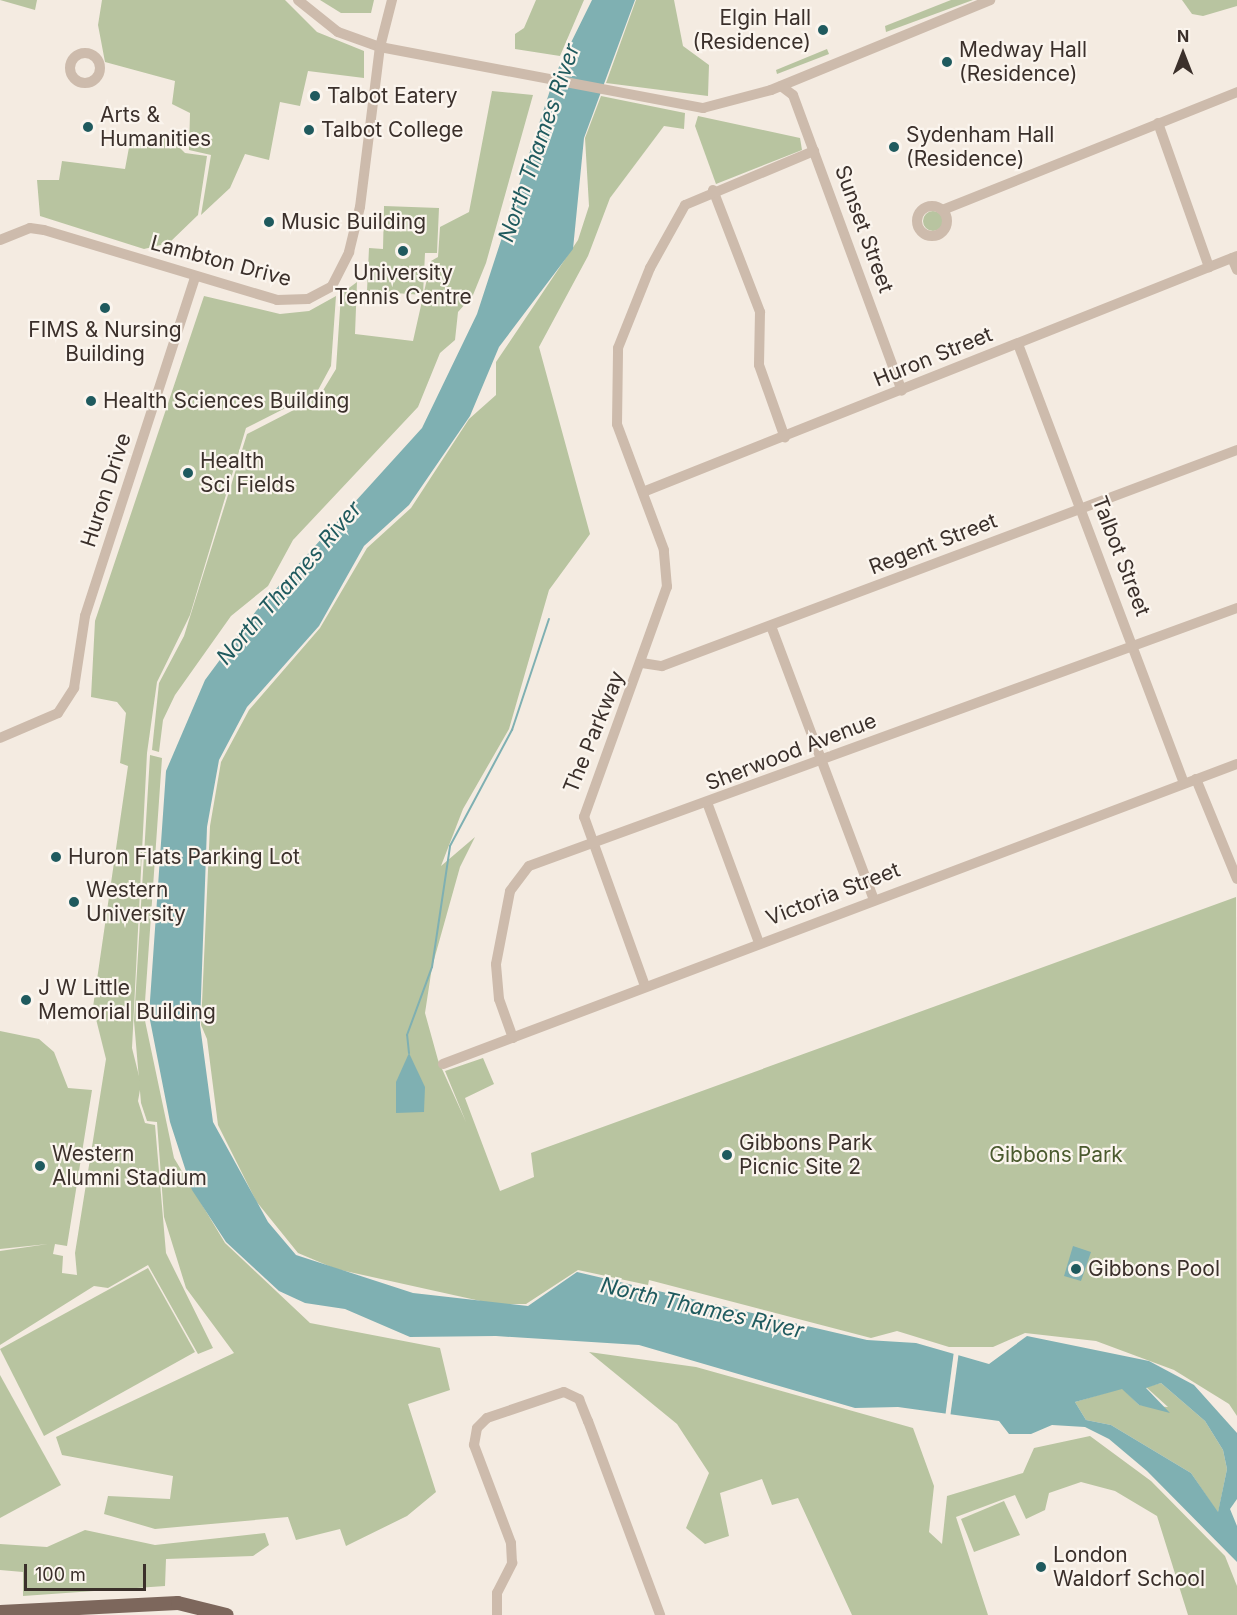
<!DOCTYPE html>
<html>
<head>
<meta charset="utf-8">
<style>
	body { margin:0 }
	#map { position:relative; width:1237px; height:1615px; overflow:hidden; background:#f4ebe1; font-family:Inter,sans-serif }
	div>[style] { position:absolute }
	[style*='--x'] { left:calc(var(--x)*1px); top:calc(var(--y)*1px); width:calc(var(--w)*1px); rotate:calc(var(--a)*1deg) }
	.green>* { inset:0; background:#b8c4a0 }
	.round { border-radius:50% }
	.water>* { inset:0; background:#7fb0b2 }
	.pier>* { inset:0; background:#f4ebe1 }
	.stream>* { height:2px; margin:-1px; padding:0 1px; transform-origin:1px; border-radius:1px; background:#7fb0b2 }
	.minor>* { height:10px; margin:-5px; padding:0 5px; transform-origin:5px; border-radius:5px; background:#cdbbac }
	.minor>.ring { margin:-5px; padding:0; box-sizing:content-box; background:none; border:10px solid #cdbbac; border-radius:50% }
	.major>* { height:14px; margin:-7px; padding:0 7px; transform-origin:7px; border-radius:7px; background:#7d675c }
	.dots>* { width:16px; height:16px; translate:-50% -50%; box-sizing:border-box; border:3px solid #fbf5ee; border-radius:50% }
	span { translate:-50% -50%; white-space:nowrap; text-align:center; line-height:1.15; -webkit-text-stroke:4.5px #fbf5ee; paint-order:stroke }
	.poi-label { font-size:21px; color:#3b302b }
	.right { translate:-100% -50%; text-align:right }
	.left { translate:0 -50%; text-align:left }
	.street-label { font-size:21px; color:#3b302b }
	.park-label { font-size:21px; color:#4a5a2e }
	.water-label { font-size:22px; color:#1f5a5e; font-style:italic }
	.north { position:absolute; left:1153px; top:24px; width:60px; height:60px; -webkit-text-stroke:4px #fbf5ee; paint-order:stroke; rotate:0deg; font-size:16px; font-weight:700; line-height:24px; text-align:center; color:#3b302b }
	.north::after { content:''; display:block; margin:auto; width:21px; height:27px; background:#3b302b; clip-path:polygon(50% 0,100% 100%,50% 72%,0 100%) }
	.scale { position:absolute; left:24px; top:1564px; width:122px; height:27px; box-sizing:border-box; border:3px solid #3b302b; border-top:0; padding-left:8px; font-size:18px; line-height:21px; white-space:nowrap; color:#3b302b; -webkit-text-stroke:4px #fbf5ee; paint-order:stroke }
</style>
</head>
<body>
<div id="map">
	<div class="green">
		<div style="clip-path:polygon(0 0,37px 0,35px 10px)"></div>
		<div style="clip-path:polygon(102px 0,285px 0,317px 32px,364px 51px,364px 78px,308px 71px,300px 106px,280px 102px,269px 160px,245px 154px,230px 188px,201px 215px,211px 155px,189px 150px,190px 113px,172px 104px,175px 81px,105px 62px,98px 25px)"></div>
		<div style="clip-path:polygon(320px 0,374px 0,371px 13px,341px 13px)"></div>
		<div style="clip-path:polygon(536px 0,584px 0,560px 56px,515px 49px,515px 34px,524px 28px)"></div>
		<div style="clip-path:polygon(636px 0,674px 0,683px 46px,709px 65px,708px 96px,606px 83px)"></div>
		<div style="clip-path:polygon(951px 0,973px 0,886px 32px,885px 26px)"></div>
		<div style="clip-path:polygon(1182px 0,1237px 0,1237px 6px,1203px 16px,1192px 14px)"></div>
		<div style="clip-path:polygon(827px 49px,829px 54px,777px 74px,776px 70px)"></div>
		<div style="clip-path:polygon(492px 91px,533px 95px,486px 263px,473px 295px,458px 312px,455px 340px,440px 353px,418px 407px,293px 540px,268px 586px,231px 616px,175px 695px,163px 720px,159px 752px,152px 750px,159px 683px,184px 636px,247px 434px,319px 397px,336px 369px,341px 294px,357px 282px,355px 334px,413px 341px,431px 261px,438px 257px,440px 227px,469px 212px)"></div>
		<div style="clip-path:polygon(601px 96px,685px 113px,684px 129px,664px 126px,610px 198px,588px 256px,539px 347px,590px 534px,549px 590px,509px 729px,463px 809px,441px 866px,475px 837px,460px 867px,432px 967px,425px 1013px,438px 1060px,466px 1122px,445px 1071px,483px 1058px,494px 1084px,465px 1098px,500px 1191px,534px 1177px,531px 1153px,1236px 897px,1237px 1416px,1229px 1404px,1174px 1370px,1096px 1341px,1025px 1333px,993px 1347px,949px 1347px,897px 1331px,871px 1338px,649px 1280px,648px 1285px,578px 1270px,526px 1304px,494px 1304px,336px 1269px,298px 1253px,256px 1201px,218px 1125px,207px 1039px,201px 1025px,210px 826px,221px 762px,249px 710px,320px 628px,367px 548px,411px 508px,469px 419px,496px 395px,496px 362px,578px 240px,589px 206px,585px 138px)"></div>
		<div style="clip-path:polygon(698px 116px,800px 138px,802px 150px,716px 184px,695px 126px)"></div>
		<div style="clip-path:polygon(155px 135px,169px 137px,185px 153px,207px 156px,198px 215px,169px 243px,144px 249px,40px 216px,37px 180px,59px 180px,62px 161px,125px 169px,130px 142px,149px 144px)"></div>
		<div style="clip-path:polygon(384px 206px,439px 208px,437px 253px,425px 253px,423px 295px,367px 291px,369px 248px,383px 249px)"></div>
		<div class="round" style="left:923px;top:211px;width:20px;height:20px"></div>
		<div style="clip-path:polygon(204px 296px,280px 314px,309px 311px,336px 296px,331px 366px,317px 392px,246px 428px,190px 615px,157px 682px,147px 753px,132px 1048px,141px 1084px,138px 1101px,145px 1123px,155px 1125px,166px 1253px,213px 1348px,198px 1354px,148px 1265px,108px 1288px,94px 1286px,0 1345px,0 1251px,48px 1244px,0 1249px,0 1031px,39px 1039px,54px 1052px,68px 1088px,92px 1090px,67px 1246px,55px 1244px,53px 1254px,63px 1256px,62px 1273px,77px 1275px,75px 1253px,106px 1059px,93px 1007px,128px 766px,120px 763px,126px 713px,117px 702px,91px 697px,95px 621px)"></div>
		<div style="clip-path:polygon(150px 755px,162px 758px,144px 1016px,174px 1158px,225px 1243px,310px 1323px,440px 1348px,450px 1390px,408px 1404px,436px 1492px,407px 1516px,346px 1546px,340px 1529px,296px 1540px,288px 1517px,155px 1529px,104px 1514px,108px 1496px,170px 1499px,173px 1476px,62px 1455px,56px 1437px,234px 1353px,186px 1288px,164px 1217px,157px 1122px,147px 1121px,141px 1103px,134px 1021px)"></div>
		<div style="clip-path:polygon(148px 1268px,195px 1352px,44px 1436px,0 1349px)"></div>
		<div style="clip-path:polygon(589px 1352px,696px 1367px,913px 1428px,934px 1486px,929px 1532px,942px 1544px,947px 1496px,1023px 1473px,1034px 1448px,1090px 1436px,1151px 1481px,1225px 1556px,1237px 1586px,1237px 1615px,1188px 1615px,1157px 1516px,1115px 1491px,1081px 1482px,1049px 1493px,1045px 1510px,1026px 1519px,1015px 1495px,956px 1517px,988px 1615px,852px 1615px,798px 1498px,772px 1505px,762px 1479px,720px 1493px,729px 1536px,705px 1544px,686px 1528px,709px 1473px,677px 1424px)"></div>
		<div style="clip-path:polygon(0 1375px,61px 1485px,0 1518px)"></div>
		<div style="clip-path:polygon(1161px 1383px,1205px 1421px,1223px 1450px,1227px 1469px,1218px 1513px,1191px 1473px,1111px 1425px,1086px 1420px,1075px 1402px,1122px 1388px,1139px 1405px,1168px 1407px,1146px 1387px)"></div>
		<div style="clip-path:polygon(1004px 1501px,1020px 1535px,974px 1552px,961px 1519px)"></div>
		<div style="clip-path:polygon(85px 1530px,155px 1545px,265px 1533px,269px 1545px,253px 1556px,166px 1559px,165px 1586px,23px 1596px,23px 1572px,0 1570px,0 1544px,47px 1547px)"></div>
	</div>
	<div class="water">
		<div style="clip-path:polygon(evenodd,592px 0,635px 0,584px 138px,573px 249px,499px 347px,470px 416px,409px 505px,364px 546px,319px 626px,247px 707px,219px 760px,207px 827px,200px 1025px,213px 1122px,268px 1222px,296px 1255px,413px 1293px,528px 1306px,577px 1272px,867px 1340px,916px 1343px,989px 1364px,1027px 1336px,1149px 1361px,1194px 1385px,1237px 1433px,1237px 1499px,1230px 1509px,1237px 1526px,1237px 1562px,1147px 1471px,1109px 1439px,1085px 1427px,1052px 1425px,1031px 1434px,1009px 1434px,999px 1421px,898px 1407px,855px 1408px,639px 1345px,496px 1336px,410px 1337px,345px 1309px,305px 1303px,279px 1291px,226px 1242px,192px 1190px,170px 1122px,149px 1015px,166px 771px,205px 680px,256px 611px,422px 428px,477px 314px,555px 75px,592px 0,1161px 1383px,1205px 1421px,1223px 1450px,1227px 1469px,1218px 1512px,1191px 1473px,1111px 1425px,1086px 1420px,1075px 1402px,1122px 1389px,1139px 1405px,1170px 1413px,1146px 1388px,1161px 1383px)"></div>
		<div style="clip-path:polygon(409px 1053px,425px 1087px,424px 1112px,396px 1113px,396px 1082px)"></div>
		<div style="clip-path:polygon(1073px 1246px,1091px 1252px,1081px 1281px,1064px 1276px)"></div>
	</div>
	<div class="pier">
		<div style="clip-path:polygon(954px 1351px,959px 1351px,950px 1418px,945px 1418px)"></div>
	</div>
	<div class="stream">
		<div style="--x:409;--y:1053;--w:18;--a:-96"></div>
		<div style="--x:407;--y:1035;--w:72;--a:-69.8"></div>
		<div style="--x:432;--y:967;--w:122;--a:-81.5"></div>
		<div style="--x:450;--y:846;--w:132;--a:-61.9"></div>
		<div style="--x:512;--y:730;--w:117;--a:-71.6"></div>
	</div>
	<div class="minor">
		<div style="--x:298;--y:0;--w:51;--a:38.7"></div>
		<div style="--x:338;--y:32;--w:45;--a:19.7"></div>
		<div style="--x:380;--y:47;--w:329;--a:10.7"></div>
		<div style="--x:703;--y:108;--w:70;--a:-14.8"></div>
		<div style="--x:771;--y:90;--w:237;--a:-22.3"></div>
		<div class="ring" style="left:70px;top:53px;width:20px;height:20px"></div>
		<div style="--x:781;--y:86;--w:15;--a:37"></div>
		<div style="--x:793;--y:95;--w:315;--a:69.8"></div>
		<div style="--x:1158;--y:123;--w:153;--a:70.5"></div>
		<div style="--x:713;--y:190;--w:131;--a:68.9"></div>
		<div style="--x:760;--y:312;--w:53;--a:91.1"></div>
		<div style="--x:759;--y:365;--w:77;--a:70.4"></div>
		<div class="ring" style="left:917px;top:206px;width:20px;height:20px"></div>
		<div style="--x:945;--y:209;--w:315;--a:-21.8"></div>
		<div style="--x:0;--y:240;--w:32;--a:-22"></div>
		<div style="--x:30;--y:228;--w:14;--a:8"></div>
		<div style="--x:44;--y:230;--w:243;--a:16.7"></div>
		<div style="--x:277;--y:300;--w:31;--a:-2"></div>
		<div style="--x:308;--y:299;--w:27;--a:-28"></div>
		<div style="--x:332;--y:286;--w:38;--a:-63"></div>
		<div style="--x:349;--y:252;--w:46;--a:-76.3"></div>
		<div style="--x:360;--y:207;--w:161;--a:-82.9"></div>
		<div style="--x:380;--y:47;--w:49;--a:-75.7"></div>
		<div style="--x:1232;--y:258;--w:13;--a:67"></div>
		<div style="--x:1018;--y:344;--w:469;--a:69.3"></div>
		<div style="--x:643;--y:492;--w:639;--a:-21.67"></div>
		<div style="--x:771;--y:626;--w:293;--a:69.4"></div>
		<div style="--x:642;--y:663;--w:20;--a:9"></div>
		<div style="--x:662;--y:666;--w:614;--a:-20.59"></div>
		<div style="--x:0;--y:738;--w:63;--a:-23.3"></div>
		<div style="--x:58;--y:713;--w:30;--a:-57"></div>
		<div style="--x:74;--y:688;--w:73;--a:-81.3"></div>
		<div style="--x:85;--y:616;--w:356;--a:-72"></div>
		<div style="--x:1196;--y:779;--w:108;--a:67.7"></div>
		<div style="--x:708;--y:805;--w:147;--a:69.7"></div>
		<div style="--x:645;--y:986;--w:180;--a:-109.8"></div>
		<div style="--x:584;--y:817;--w:245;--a:-70.2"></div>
		<div style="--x:667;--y:587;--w:37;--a:-95"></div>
		<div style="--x:664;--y:550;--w:134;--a:-110.5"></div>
		<div style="--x:617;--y:424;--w:76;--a:-89.2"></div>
		<div style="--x:618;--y:348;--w:86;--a:-68.2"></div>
		<div style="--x:650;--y:268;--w:72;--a:-60.9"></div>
		<div style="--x:685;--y:205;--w:140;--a:-22.7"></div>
		<div style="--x:513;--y:1038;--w:41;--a:-109.7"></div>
		<div style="--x:499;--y:999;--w:35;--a:-95"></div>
		<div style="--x:496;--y:964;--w:74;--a:-79.1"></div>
		<div style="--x:510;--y:891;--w:31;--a:-53"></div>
		<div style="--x:529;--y:866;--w:754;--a:-20.02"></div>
		<div style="--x:443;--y:1064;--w:849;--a:-20.7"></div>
		<div style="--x:497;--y:1615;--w:22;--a:-90"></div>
		<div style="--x:497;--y:1593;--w:34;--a:-63"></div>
		<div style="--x:512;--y:1563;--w:20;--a:-93"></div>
		<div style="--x:511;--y:1543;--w:105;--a:-110.7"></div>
		<div style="--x:474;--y:1445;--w:17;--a:-80"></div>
		<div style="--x:477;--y:1428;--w:14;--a:-45"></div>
		<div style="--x:487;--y:1418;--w:81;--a:-18.7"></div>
		<div style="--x:564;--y:1392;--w:17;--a:25"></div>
		<div style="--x:579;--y:1399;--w:24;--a:68"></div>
		<div style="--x:588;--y:1421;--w:207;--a:69.6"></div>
	</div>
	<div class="major">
		<div style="--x:0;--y:1612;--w:178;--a:-2.9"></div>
		<div style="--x:178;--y:1603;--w:50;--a:13.8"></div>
	</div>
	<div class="dots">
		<div style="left:823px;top:30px;background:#1f5a5e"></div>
		<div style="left:947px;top:62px;background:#1f5a5e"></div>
		<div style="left:315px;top:96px;background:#1f5a5e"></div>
		<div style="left:88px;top:127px;background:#1f5a5e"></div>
		<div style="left:309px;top:130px;background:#1f5a5e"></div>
		<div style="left:894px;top:147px;background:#1f5a5e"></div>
		<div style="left:269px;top:222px;background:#1f5a5e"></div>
		<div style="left:403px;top:251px;background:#1f5a5e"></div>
		<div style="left:105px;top:308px;background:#1f5a5e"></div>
		<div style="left:91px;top:401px;background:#1f5a5e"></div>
		<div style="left:188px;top:473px;background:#1f5a5e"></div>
		<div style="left:56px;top:857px;background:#1f5a5e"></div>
		<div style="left:74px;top:902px;background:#1f5a5e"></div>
		<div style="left:26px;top:1000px;background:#1f5a5e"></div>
		<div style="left:727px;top:1155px;background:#1f5a5e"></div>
		<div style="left:40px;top:1166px;background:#1f5a5e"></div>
		<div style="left:1076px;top:1269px;background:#1f5a5e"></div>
		<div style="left:1041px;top:1567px;background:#1f5a5e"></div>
	</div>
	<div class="poi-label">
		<span class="right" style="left:811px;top:30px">Elgin Hall<br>(Residence)</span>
		<span class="left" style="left:959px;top:62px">Medway Hall<br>(Residence)</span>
		<span class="left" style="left:327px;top:96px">Talbot Eatery</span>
		<span class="left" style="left:100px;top:127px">Arts &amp;<br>Humanities</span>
		<span class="left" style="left:321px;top:130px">Talbot College</span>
		<span class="left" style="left:906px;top:147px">Sydenham Hall<br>(Residence)</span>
		<span class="left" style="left:281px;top:222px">Music Building</span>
		<span style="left:403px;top:285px">University<br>Tennis Centre</span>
		<span style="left:105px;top:342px">FIMS &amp; Nursing<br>Building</span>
		<span class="left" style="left:103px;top:401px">Health Sciences Building</span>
		<span class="left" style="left:200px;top:473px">Health<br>Sci Fields</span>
		<span class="left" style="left:68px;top:857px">Huron Flats Parking Lot</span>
		<span class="left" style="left:86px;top:902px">Western<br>University</span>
		<span class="left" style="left:38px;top:1000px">J W Little<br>Memorial Building</span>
		<span class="left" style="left:739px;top:1155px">Gibbons Park<br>Picnic Site 2</span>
		<span class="left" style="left:52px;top:1166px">Western<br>Alumni Stadium</span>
		<span class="left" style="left:1088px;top:1269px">Gibbons Pool</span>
		<span class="left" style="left:1053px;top:1567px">London<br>Waldorf School</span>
	</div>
	<div class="street-label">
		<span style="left:864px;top:229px;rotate:70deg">Sunset Street</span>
		<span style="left:221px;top:261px;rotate:15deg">Lambton Drive</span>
		<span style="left:933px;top:357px;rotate:-22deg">Huron Street</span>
		<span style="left:106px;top:490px;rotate:-72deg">Huron Drive</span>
		<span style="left:933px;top:544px;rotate:-21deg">Regent Street</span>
		<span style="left:1121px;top:556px;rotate:69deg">Talbot Street</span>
		<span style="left:594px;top:732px;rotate:-68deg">The Parkway</span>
		<span style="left:791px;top:752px;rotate:-21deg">Sherwood Avenue</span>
		<span style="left:833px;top:894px;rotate:-21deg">Victoria Street</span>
	</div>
	<div class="park-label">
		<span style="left:1056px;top:1155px">Gibbons Park</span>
	</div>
	<div class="water-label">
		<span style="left:539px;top:143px;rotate:-71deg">North Thames River</span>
		<span style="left:289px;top:583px;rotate:-49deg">North Thames River</span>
		<span style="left:702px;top:1308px;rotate:13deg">North Thames River</span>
	</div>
	<div class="north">N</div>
	<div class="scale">100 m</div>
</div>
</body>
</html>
